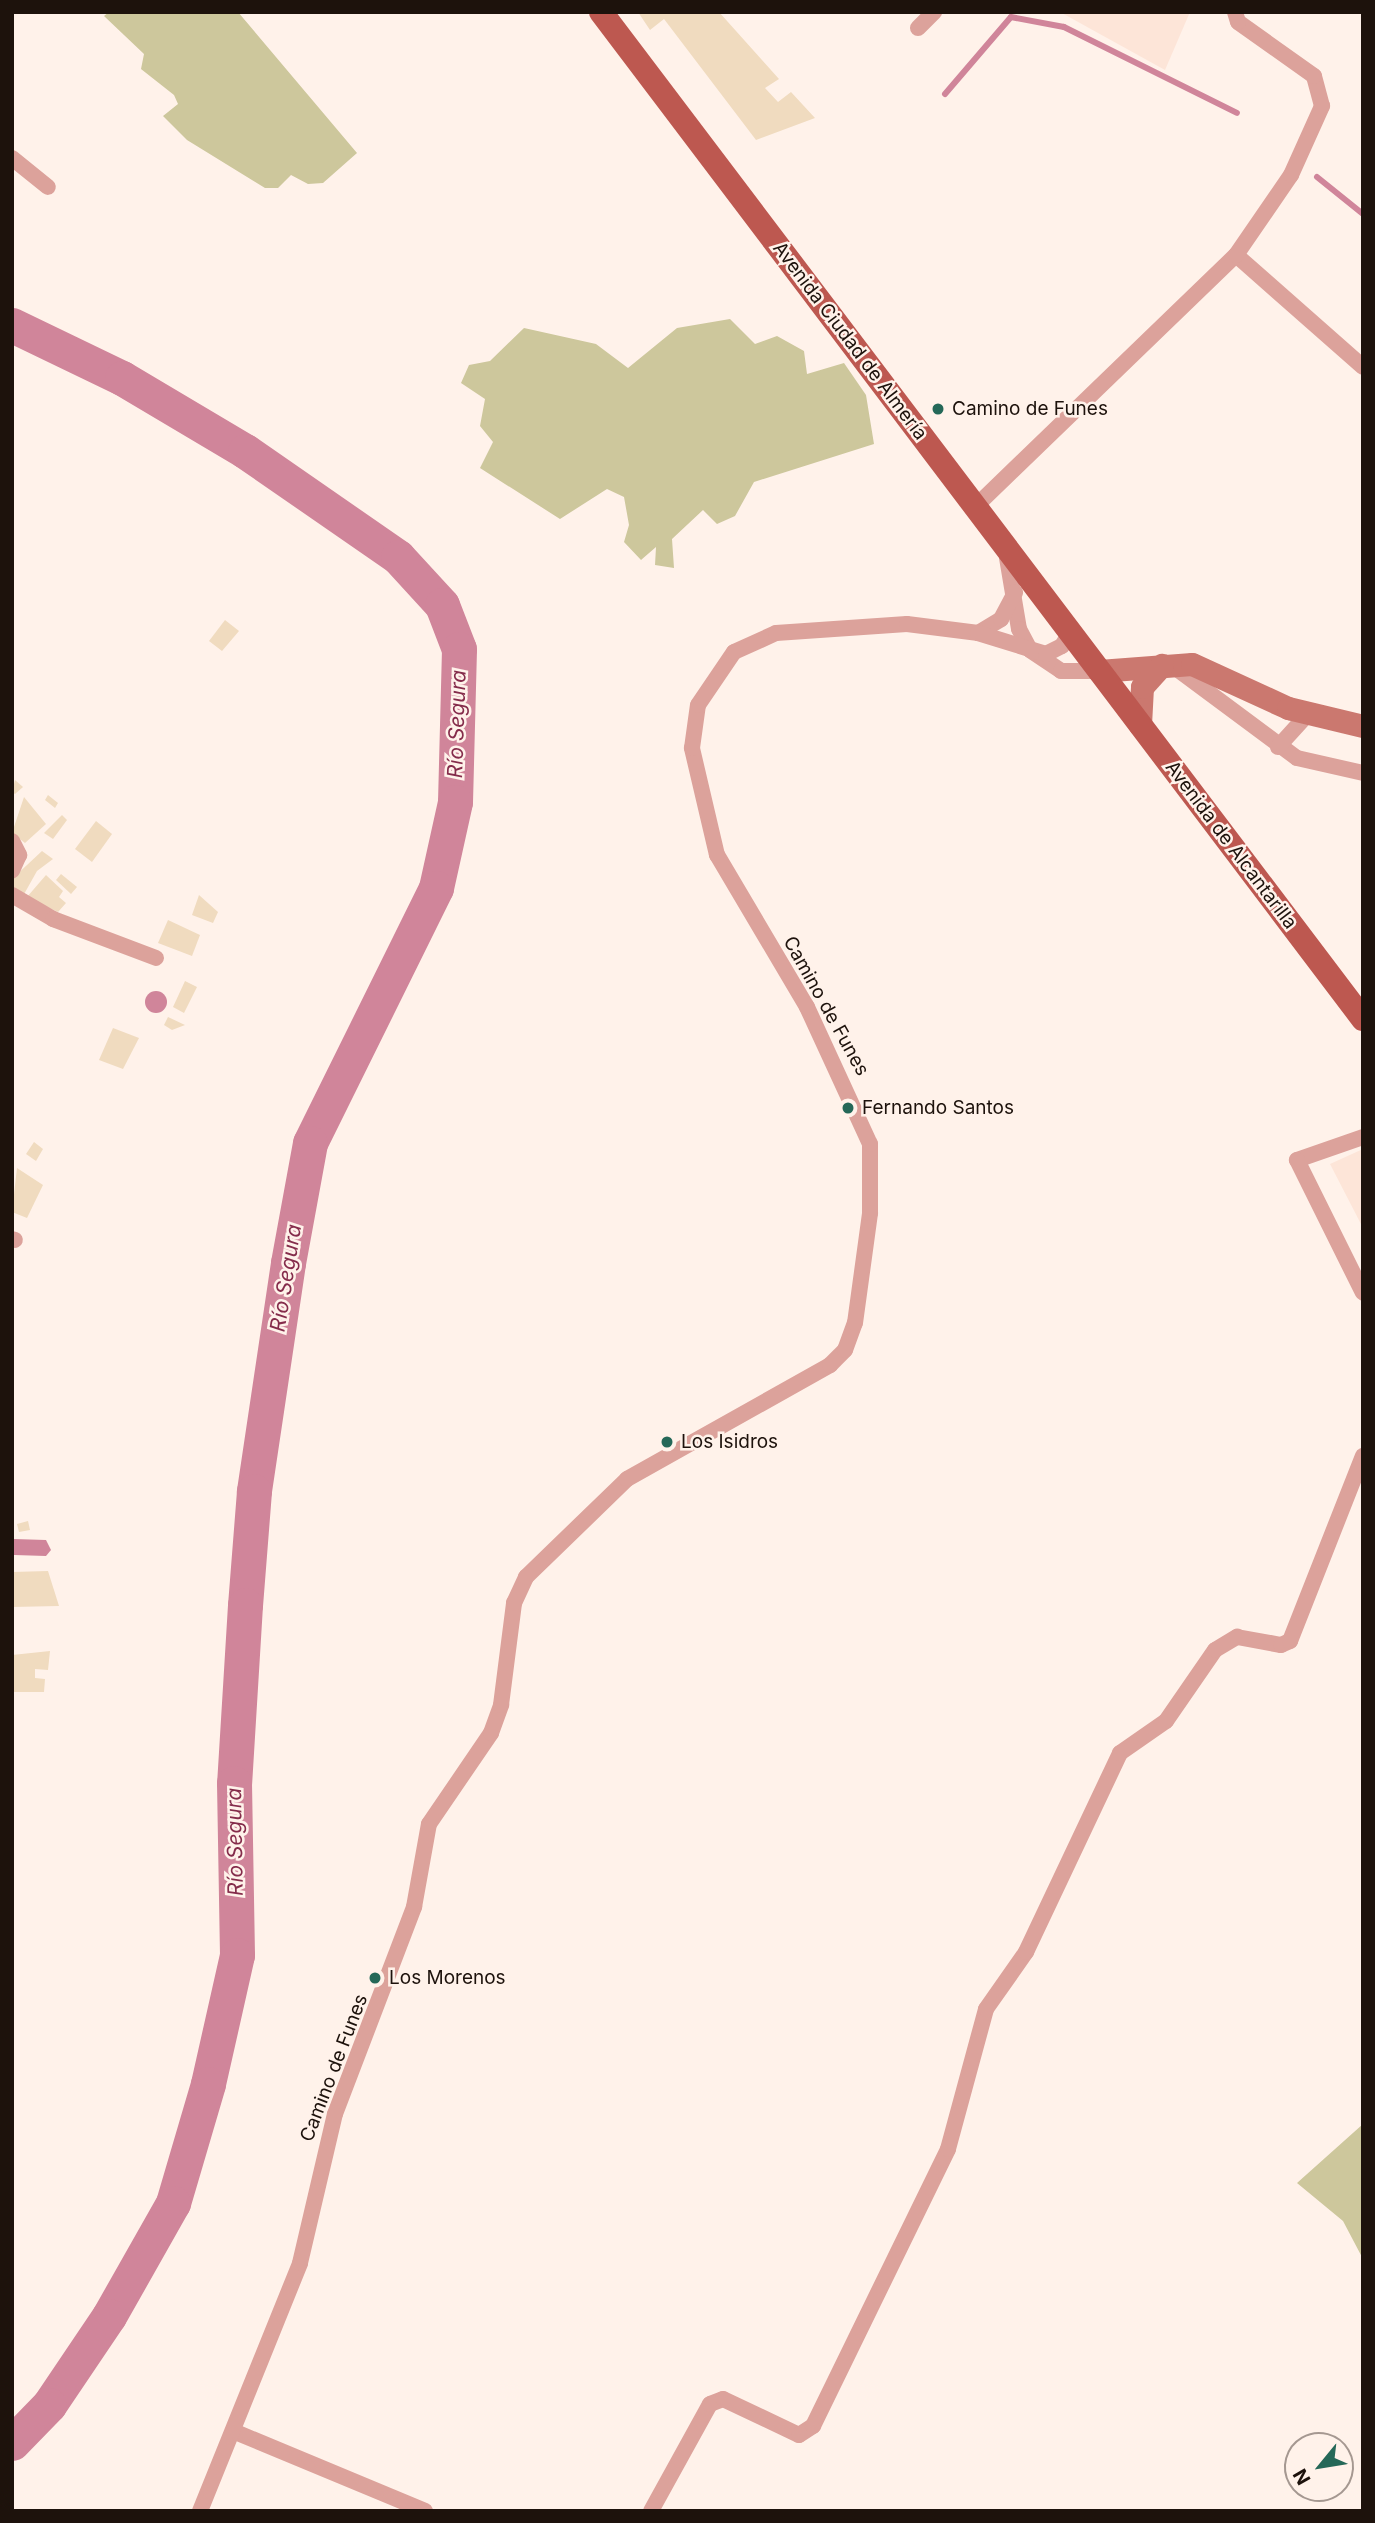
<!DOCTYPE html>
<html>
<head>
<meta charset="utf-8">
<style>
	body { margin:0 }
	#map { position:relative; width:1375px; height:2523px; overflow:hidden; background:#fff2ea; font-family:Inter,sans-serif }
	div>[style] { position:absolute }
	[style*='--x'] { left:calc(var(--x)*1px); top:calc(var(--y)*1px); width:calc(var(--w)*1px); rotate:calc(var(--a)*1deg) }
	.built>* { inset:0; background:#fde5d8 }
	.green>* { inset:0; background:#cdc79c }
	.water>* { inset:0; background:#d0859a }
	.round { border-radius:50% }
	.stream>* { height:6px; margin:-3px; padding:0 3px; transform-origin:3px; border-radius:3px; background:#d0859a }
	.river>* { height:35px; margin:-17.5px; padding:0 17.5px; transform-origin:17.5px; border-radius:17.5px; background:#d0859a }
	.building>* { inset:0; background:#f0dbbf }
	.minor>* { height:16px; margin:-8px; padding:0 8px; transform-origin:8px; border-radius:8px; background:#dca29b }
	.secondary>* { height:23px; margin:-11.5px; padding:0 11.5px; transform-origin:11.5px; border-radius:11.5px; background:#cb786f }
	.primary>* { height:24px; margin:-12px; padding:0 12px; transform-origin:12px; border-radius:12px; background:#bd5850 }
	.dots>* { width:19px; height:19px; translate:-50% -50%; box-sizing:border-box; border:4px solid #fff2ea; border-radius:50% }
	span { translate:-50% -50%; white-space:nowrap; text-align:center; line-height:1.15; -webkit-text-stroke:5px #fff2ea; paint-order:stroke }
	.street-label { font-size:19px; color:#1d120c }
	.poi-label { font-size:19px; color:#1d120c }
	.left { translate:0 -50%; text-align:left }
	.water-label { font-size:21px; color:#852c4b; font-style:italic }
	.frame { position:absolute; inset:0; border:14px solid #1d120c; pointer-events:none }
	.north { position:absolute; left:1284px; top:2432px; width:70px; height:70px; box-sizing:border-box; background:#fff2ea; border:2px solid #a59891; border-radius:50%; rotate:240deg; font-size:19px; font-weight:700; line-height:28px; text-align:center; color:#1d120c }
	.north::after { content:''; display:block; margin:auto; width:24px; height:32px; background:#256858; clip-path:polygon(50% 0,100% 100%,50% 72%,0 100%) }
</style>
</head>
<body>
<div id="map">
	<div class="built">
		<div style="clip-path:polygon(1060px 12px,1190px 12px,1165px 70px)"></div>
		<div style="clip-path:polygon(1363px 1149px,1363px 1228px,1330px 1164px)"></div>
	</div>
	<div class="green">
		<div style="clip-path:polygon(109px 12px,238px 12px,357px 153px,323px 183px,308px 184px,291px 175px,278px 188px,265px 188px,187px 140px,163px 116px,178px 104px,174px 95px,141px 69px,144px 54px,104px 16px)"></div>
		<div style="clip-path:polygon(730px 319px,755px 344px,777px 336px,804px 351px,807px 374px,844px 363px,866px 395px,874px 444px,754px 482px,735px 516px,717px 524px,703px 510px,672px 539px,674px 568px,655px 565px,656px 547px,641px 560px,624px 542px,629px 525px,624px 497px,607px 489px,560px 519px,480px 468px,493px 442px,480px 426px,485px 399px,461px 383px,469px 365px,490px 361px,524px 328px,596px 344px,628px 368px,677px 328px)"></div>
		<div style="clip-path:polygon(1363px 2124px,1363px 2259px,1343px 2221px,1297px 2183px)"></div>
	</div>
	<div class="water">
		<div class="round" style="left:145px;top:991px;width:22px;height:22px"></div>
		<div style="clip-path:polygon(14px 1539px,46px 1540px,51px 1550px,46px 1556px,14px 1555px)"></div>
	</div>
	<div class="stream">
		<div style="--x:945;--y:94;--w:101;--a:-49.4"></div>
		<div style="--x:1011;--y:17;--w:54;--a:10.7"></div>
		<div style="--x:1064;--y:27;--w:193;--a:26.4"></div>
		<div style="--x:1317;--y:177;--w:59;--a:38.8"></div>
	</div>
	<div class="river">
		<div style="--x:12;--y:325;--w:122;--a:25.7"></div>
		<div style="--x:122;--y:378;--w:143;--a:30.7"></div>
		<div style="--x:245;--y:451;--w:186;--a:34.7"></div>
		<div style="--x:398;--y:557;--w:65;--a:47.5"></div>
		<div style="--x:442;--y:605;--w:47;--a:68.9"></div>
		<div style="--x:459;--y:649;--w:153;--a:91.5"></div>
		<div style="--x:455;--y:802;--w:88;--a:102.5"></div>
		<div style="--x:436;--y:888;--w:284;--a:116.3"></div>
		<div style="--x:310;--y:1143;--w:122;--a:100.4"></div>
		<div style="--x:288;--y:1263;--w:231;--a:98.5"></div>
		<div style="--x:254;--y:1491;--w:114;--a:94.5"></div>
		<div style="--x:245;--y:1605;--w:178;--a:93.5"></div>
		<div style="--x:234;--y:1783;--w:172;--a:89"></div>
		<div style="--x:237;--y:1955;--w:132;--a:102.7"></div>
		<div style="--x:208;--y:2084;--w:124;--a:106.4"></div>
		<div style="--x:173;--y:2203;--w:130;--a:119.5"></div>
		<div style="--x:109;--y:2316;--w:107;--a:124"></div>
		<div style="--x:49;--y:2405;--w:53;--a:134.2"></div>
	</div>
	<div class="building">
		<div style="clip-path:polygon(638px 12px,719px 12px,779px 79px,765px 88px,778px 102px,791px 92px,815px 118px,756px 140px,664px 19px,650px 30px)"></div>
		<div style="clip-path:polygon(225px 620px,239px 631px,222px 651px,209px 641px)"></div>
		<div style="clip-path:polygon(15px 780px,23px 787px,15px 794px,12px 792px)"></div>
		<div style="clip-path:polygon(48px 795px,58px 803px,55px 808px,45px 800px)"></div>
		<div style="clip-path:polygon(24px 797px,46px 824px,25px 843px,12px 833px)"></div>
		<div style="clip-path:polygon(62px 815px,67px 820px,53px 839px,44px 833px)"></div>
		<div style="clip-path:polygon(96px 821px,112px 834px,92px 862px,75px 849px)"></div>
		<div style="clip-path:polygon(42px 851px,53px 859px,37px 871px,23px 896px,12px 889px,12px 879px)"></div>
		<div style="clip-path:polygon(61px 874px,77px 887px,71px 894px,56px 880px)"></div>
		<div style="clip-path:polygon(46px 875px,63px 891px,59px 897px,66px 903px,58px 912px,27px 897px)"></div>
		<div style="clip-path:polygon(199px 895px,218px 912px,213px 923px,192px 915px)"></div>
		<div style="clip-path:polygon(168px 920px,200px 935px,192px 956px,158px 943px)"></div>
		<div style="clip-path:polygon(185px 981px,197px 987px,184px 1013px,173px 1007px)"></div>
		<div style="clip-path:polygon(168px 1017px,185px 1025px,172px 1030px,164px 1025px)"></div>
		<div style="clip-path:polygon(113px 1028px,139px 1038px,123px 1069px,99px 1060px)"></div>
		<div style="clip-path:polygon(34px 1142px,43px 1149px,36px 1161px,26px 1154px)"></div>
		<div style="clip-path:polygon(17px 1168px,43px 1185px,27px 1218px,12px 1212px)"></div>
		<div style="clip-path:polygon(28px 1521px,30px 1530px,19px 1532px,17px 1524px)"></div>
		<div style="clip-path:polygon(48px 1571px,59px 1606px,12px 1607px,12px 1572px)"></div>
		<div style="clip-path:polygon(50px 1651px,48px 1670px,35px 1669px,35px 1678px,45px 1679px,44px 1692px,12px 1692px,12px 1655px)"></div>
	</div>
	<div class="minor">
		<div style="--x:918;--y:28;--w:23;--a:-45"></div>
		<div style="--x:12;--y:158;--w:46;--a:38.9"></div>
		<div style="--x:1236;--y:255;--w:169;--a:41.4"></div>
		<div style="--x:975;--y:507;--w:363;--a:-44"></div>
		<div style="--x:1236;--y:255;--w:97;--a:-55.5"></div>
		<div style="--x:1291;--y:175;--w:76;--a:-65.8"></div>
		<div style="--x:1322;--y:106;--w:31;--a:-105"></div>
		<div style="--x:1314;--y:76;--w:93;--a:-144.6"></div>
		<div style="--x:1238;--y:22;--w:10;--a:-107"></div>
		<div style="--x:1007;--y:558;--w:72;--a:80.4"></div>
		<div style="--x:1019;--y:629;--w:24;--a:62"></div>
		<div style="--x:1030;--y:650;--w:37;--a:34"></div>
		<div style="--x:1061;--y:671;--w:38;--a:0"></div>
		<div style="--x:978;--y:633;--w:27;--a:-31"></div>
		<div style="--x:1001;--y:619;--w:30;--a:-62"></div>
		<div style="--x:1169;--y:663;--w:159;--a:36.6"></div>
		<div style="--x:1297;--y:758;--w:68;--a:12.8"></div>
		<div style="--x:1278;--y:747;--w:43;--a:-47.8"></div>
		<div style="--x:12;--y:841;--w:16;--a:63"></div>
		<div style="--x:19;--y:855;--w:17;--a:114"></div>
		<div style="--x:12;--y:895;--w:48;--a:30.3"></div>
		<div style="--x:53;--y:919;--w:110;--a:20.7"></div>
		<div style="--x:1363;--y:1137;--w:70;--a:160.8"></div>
		<div style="--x:1297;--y:1160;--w:148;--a:63.6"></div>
		<div style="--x:12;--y:1239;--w:3;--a:18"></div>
		<div style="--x:233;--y:2431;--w:208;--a:22.6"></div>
		<div style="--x:200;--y:2511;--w:267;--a:-68"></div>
		<div style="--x:300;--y:2263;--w:153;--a:-76.8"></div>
		<div style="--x:335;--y:2114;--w:222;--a:-69.1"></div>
		<div style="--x:414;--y:1907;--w:84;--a:-79.8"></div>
		<div style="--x:429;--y:1824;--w:110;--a:-55.7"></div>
		<div style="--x:491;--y:1733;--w:30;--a:-70"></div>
		<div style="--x:501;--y:1705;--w:103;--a:-82.7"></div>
		<div style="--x:514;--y:1603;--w:29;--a:-65"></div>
		<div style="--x:526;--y:1577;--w:141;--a:-44.1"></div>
		<div style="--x:627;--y:1479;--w:233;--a:-29.3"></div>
		<div style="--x:830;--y:1365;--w:21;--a:-45"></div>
		<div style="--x:845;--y:1350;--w:29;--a:-70"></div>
		<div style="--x:855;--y:1323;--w:111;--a:-82.2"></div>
		<div style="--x:870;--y:1213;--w:69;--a:-90"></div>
		<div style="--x:870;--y:1144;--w:151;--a:-114.7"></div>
		<div style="--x:807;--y:1007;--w:177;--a:-120.6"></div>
		<div style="--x:717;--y:855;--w:110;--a:-103.2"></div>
		<div style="--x:692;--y:748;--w:43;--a:-82.1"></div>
		<div style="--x:698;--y:705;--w:64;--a:-55.8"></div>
		<div style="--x:734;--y:652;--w:46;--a:-24.3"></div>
		<div style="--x:776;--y:633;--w:131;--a:-3.9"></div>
		<div style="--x:907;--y:624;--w:72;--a:7.2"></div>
		<div style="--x:978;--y:633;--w:71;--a:17.2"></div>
		<div style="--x:1046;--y:654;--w:18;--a:-27"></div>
		<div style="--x:1062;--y:646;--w:16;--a:-60"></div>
		<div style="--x:651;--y:2511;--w:122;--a:-61.1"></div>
		<div style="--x:710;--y:2404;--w:14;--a:-21"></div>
		<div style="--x:723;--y:2399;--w:84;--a:25.3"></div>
		<div style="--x:799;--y:2435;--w:17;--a:-33"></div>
		<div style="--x:813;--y:2426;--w:308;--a:-64"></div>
		<div style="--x:948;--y:2149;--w:145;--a:-74.8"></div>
		<div style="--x:986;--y:2009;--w:70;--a:-54.9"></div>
		<div style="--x:1026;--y:1952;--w:220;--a:-64.7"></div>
		<div style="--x:1120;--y:1753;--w:56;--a:-34.8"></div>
		<div style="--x:1166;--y:1721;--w:86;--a:-55.4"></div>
		<div style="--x:1215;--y:1650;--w:26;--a:-31"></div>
		<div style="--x:1237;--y:1637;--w:45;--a:10.3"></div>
		<div style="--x:1281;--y:1645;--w:10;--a:-24"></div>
		<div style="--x:1290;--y:1641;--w:199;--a:-68.5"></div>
	</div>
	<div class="secondary">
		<div style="--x:1099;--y:671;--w:93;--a:-4.3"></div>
		<div style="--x:1192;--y:664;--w:106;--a:24.6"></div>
		<div style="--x:1288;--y:708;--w:77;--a:13.5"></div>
		<div style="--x:1140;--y:725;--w:38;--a:-87"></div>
		<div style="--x:1142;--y:687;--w:30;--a:-48"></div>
	</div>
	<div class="primary">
		<div style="--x:601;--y:12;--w:1263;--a:52.89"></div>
	</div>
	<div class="dots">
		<div style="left:938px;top:409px;background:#256858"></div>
		<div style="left:848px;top:1108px;background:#256858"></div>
		<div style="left:667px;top:1442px;background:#256858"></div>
		<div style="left:375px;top:1978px;background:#256858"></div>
	</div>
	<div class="street-label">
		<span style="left:850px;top:341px;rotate:53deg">Avenida Ciudad de Almería</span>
		<span style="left:1231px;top:845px;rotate:53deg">Avenida de Alcantarilla</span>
		<span style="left:826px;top:1006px;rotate:61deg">Camino de Funes</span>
		<span style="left:334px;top:2068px;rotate:-69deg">Camino de Funes</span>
	</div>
	<div class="poi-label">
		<span class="left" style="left:952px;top:409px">Camino de Funes</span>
		<span class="left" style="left:862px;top:1108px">Fernando Santos</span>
		<span class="left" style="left:681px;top:1442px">Los Isidros</span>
		<span class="left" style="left:389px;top:1978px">Los Morenos</span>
	</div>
	<div class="water-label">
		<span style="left:457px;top:724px;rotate:-88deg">Río Segura</span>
		<span style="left:286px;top:1278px;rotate:-81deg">Río Segura</span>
		<span style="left:235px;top:1842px;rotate:-91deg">Río Segura</span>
	</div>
	<div class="frame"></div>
	<div class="north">N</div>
</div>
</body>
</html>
